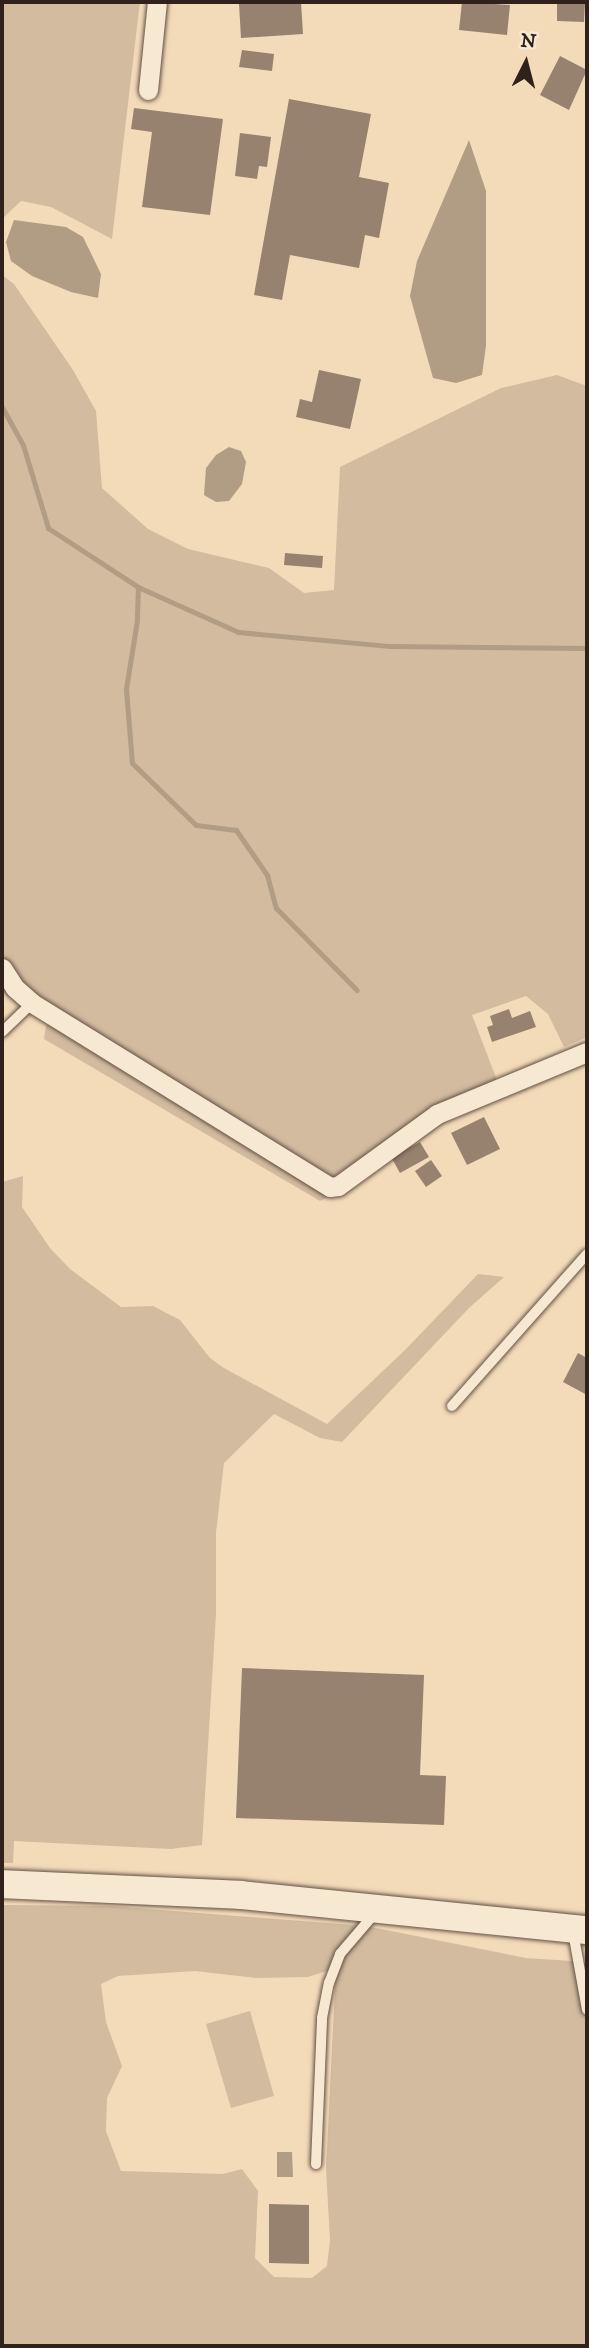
<!DOCTYPE html>
<html>
<head>
<meta charset="utf-8">
<style>
	body { margin:0 }
	#map { position:relative; width:589px; height:2348px; overflow:hidden; background:#f3dbba; font-family:"IM FELL DW Pica",serif }
	div>[style] { position:absolute }
	[style*='--x'] { left:calc(var(--x)*1px); top:calc(var(--y)*1px); width:calc(var(--w)*1px); rotate:calc(var(--a)*1deg) }
	.green>* { inset:0; background:#d2bb9f }
	.water>* { inset:0; background:#b19c84 }
	.stream>* { height:5px; margin:-2.5px; padding:0 2.5px; transform-origin:2.5px; border-radius:2.5px; background:#b19c84 }
	.building>* { inset:0; background:#96826e }
	.roads { filter:drop-shadow(0 0 2px #625043) drop-shadow(0 0 2px #625043) }
	.lane>* { height:10px; margin:-5px; padding:0 5px; transform-origin:5px; border-radius:5px; background:#f7e8d2 }
	.street>* { height:19px; margin:-9.5px; padding:0 9.5px; transform-origin:9.5px; border-radius:9.5px; background:#f7e8d2 }
	.secondary>* { height:28px; margin:-14px; padding:0 14px; transform-origin:14px; border-radius:14px; background:#f7e8d2 }
	span { translate:-50% -50%; white-space:nowrap; text-align:center; line-height:1.15; -webkit-text-stroke:7px #f7e8d2; paint-order:stroke }
	.frame { position:absolute; inset:0; border:4px solid #31211b; pointer-events:none }
	.north { position:absolute; left:491px; top:28px; width:70px; height:70px; -webkit-text-stroke:5px #f7e8d2; paint-order:stroke; rotate:6deg; font-size:19px; font-weight:700; line-height:28px; text-align:center; color:#31211b }
	.north::after { content:''; display:block; margin:auto; width:24px; height:32px; background:#31211b; clip-path:polygon(50% 0,100% 100%,50% 72%,0 100%) }
</style>
</head>
<body>
<div id="map">
	<div class="green">
		<div style="clip-path:polygon(2px 2px,140px 2px,112px 239px,51px 207px,21px 201px,2px 219px)"></div>
		<div style="clip-path:polygon(2px 275px,14px 284px,73px 370px,96px 411px,102px 488px,148px 529px,188px 549px,269px 568px,304px 593px,334px 590px,340px 467px,501px 388px,557px 375px,587px 386px,587px 1037px,564px 1047px,548px 1014px,526px 996px,472px 1015px,497px 1080px,335px 1194px,320px 1201px,44px 1039px,46px 1025px,51px 1025px,2px 992px)"></div>
		<div style="clip-path:polygon(23px 1176px,22px 1207px,50px 1248px,70px 1269px,121px 1307px,153px 1306px,180px 1320px,210px 1358px,224px 1368px,327px 1424px,405px 1350px,478px 1274px,504px 1277px,469px 1308px,342px 1442px,320px 1438px,274px 1414px,224px 1463px,216px 1533px,216px 1614px,202px 1845px,171px 1849px,14px 1841px,13px 1863px,2px 1863px,2px 1182px)"></div>
		<div style="clip-path:polygon(evenodd,2px 1905px,110px 1906px,366px 1926px,526px 1958px,587px 1962px,587px 2346px,2px 2346px,2px 1905px,336px 1968px,326px 2169px,330px 2240px,327px 2266px,312px 2278px,274px 2277px,255px 2258px,258px 2191px,242px 2169px,223px 2174px,121px 2171px,106px 2131px,107px 2098px,122px 2066px,106px 2022px,101px 1984px,118px 1976px,195px 1971px,257px 1978px,308px 1977px,336px 1968px)"></div>
		<div style="clip-path:polygon(250px 2011px,274px 2096px,231px 2108px,206px 2024px)"></div>
	</div>
	<div class="water">
		<div style="clip-path:polygon(469px 140px,486px 191px,486px 346px,482px 375px,456px 383px,433px 378px,410px 296px,417px 261px)"></div>
		<div style="clip-path:polygon(14px 220px,66px 227px,83px 237px,101px 274px,98px 298px,71px 292px,32px 276px,11px 261px,6px 242px)"></div>
		<div style="clip-path:polygon(229px 447px,241px 451px,246px 462px,242px 484px,229px 501px,216px 502px,204px 495px,206px 468px,216px 455px)"></div>
		<div style="clip-path:polygon(277px 2152px,292px 2152px,293px 2177px,277px 2177px)"></div>
	</div>
	<div class="stream">
		<div style="--x:2;--y:407;--w:43;--a:61.1"></div>
		<div style="--x:23;--y:445;--w:87;--a:73.2"></div>
		<div style="--x:48;--y:528;--w:108;--a:33.2"></div>
		<div style="--x:138;--y:587;--w:110;--a:24.2"></div>
		<div style="--x:238;--y:632;--w:153;--a:5.3"></div>
		<div style="--x:390;--y:646;--w:197;--a:0.6"></div>
		<div style="--x:138;--y:587;--w:33;--a:92"></div>
		<div style="--x:137;--y:620;--w:70;--a:99.1"></div>
		<div style="--x:126;--y:689;--w:74;--a:85.4"></div>
		<div style="--x:132;--y:763;--w:89;--a:44.1"></div>
		<div style="--x:196;--y:825;--w:40;--a:7.1"></div>
		<div style="--x:236;--y:830;--w:55;--a:55.4"></div>
		<div style="--x:267;--y:875;--w:34;--a:75"></div>
		<div style="--x:276;--y:908;--w:115;--a:45.4"></div>
	</div>
	<div class="building">
		<div style="clip-path:polygon(271px 2px,301px 2px,303px 34px,241px 38px,239px 4px)"></div>
		<div style="clip-path:polygon(462px 2px,510px 5px,507px 35px,459px 30px)"></div>
		<div style="clip-path:polygon(557px 2px,585px 2px,584px 22px,557px 21px)"></div>
		<div style="clip-path:polygon(242px 50px,274px 54px,272px 71px,239px 67px)"></div>
		<div style="clip-path:polygon(560px 56px,587px 70px,569px 110px,540px 95px)"></div>
		<div style="clip-path:polygon(289px 99px,371px 114px,359px 177px,389px 183px,379px 238px,365px 235px,359px 268px,290px 255px,282px 300px,254px 295px)"></div>
		<div style="clip-path:polygon(134px 108px,223px 119px,210px 215px,142px 207px,152px 132px,131px 129px)"></div>
		<div style="clip-path:polygon(240px 133px,271px 137px,267px 167px,259px 166px,257px 179px,235px 176px)"></div>
		<div style="clip-path:polygon(319px 370px,361px 379px,350px 429px,296px 417px,300px 399px,312px 402px)"></div>
		<div style="clip-path:polygon(285px 553px,323px 556px,322px 568px,284px 565px)"></div>
		<div style="clip-path:polygon(509px 1009px,512px 1018px,530px 1011px,536px 1027px,492px 1042px,487px 1027px,493px 1025px,490px 1016px)"></div>
		<div style="clip-path:polygon(484px 1117px,500px 1149px,467px 1165px,451px 1133px)"></div>
		<div style="clip-path:polygon(420px 1142px,429px 1157px,400px 1173px,391px 1157px)"></div>
		<div style="clip-path:polygon(431px 1160px,442px 1176px,426px 1187px,415px 1171px)"></div>
		<div style="clip-path:polygon(578px 1353px,587px 1358px,587px 1395px,563px 1382px)"></div>
		<div style="clip-path:polygon(242px 1668px,424px 1675px,420px 1775px,446px 1776px,444px 1825px,236px 1818px)"></div>
		<div style="clip-path:polygon(269px 2204px,309px 2205px,309px 2264px,269px 2263px)"></div>
	</div>
	<div class="roads">
		<div class="lane">
			<div style="--x:2;--y:1032;--w:42;--a:-44"></div>
			<div style="--x:452;--y:1406;--w:203;--a:-48.4"></div>
			<div style="--x:573;--y:1932;--w:79;--a:79.8"></div>
			<div style="--x:316;--y:2164;--w:146;--a:-87.6"></div>
			<div style="--x:322;--y:2018;--w:36;--a:-79"></div>
			<div style="--x:329;--y:1983;--w:31;--a:-69"></div>
			<div style="--x:340;--y:1954;--w:54;--a:-49.5"></div>
		</div>
		<div class="street">
			<div style="--x:148;--y:90;--w:88;--a:-84.2"></div>
			<div style="--x:2;--y:968;--w:24;--a:57"></div>
			<div style="--x:15;--y:988;--w:23;--a:41"></div>
			<div style="--x:32;--y:1003;--w:350;--a:31.7"></div>
			<div style="--x:330;--y:1187;--w:8;--a:-7"></div>
			<div style="--x:338;--y:1186;--w:122;--a:-36"></div>
			<div style="--x:437;--y:1114;--w:162;--a:-22.5"></div>
		</div>
		<div class="secondary">
			<div style="--x:2;--y:1884;--w:239;--a:2.6"></div>
			<div style="--x:241;--y:1895;--w:348;--a:5.8"></div>
		</div>
	</div>
	<div class="frame"></div>
	<div class="north">N</div>
</div>
</body>
</html>
